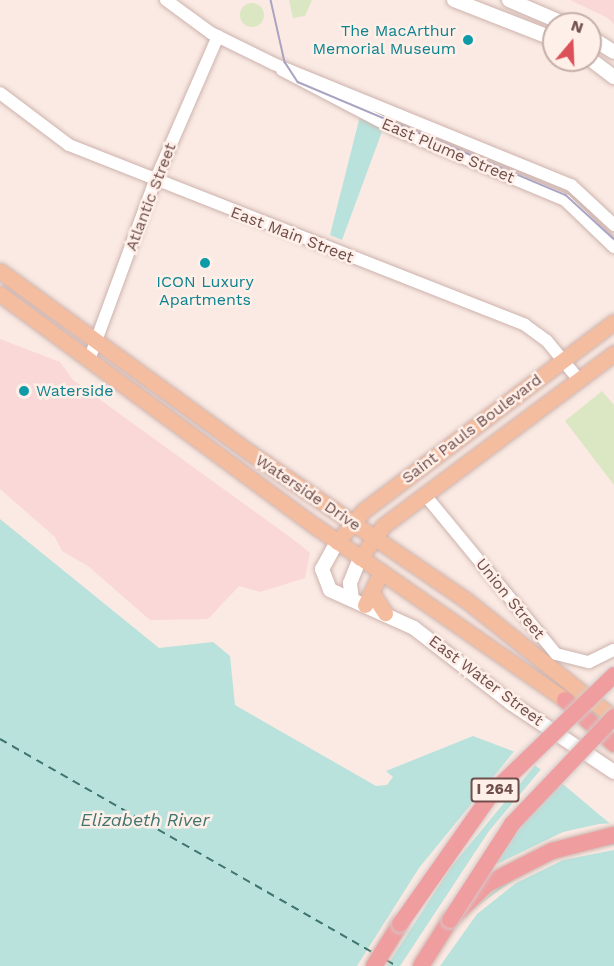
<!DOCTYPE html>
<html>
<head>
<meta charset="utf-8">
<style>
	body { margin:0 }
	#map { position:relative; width:614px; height:966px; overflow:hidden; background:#faeae3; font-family:"Work Sans",sans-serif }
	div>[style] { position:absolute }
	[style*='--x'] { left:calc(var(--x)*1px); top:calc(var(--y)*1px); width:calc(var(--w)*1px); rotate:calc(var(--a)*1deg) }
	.commercial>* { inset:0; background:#fad8d7 }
	.green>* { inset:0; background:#dbe6c2 }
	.round { border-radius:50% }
	.water>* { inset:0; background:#b9e2dc }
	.pier>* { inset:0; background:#faeae3 }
	.ferry>* { height:1.5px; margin-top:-0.75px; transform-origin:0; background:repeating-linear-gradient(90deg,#40756f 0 8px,transparent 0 14px) }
	.roads { filter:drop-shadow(0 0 2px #cdb2ad) drop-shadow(0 0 2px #cdb2ad) }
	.tertiary>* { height:12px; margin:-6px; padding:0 6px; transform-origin:6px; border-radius:6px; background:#fff }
	.secondary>* { height:14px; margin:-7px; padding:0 7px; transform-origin:7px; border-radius:7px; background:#fff }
	.primary>* { height:15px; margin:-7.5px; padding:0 7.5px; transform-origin:7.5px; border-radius:7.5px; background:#f5bd9f }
	.motorway>* { height:16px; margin:-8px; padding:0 8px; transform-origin:8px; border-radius:8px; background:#f09d9f }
	.tram>* { height:1.5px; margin:-0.75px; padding:0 0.75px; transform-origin:0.75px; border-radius:0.75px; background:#aba3c2 }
	.bridges { filter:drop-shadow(0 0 2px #d4cac9) drop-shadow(0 0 2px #d4cac9) }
	.motorway-bridge>* { height:16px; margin:-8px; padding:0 8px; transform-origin:8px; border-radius:8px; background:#f09d9f }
	.dots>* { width:16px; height:16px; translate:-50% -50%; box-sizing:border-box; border:3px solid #feefe8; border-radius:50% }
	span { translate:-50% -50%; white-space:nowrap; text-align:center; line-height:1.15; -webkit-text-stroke:5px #feefe8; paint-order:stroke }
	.shield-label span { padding:2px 4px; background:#feefe8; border:2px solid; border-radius:4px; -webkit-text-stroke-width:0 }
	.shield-label { font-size:15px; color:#704e4b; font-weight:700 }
	.culture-label { font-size:16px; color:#0d838f }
	.right { translate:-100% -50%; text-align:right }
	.left { translate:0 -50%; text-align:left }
	.street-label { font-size:16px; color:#704e4b }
	.water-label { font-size:18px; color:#40756f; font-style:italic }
	.north { position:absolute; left:542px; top:12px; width:60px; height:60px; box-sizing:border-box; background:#feefe8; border:2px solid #c5afa9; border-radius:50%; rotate:19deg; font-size:16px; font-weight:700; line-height:24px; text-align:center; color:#704e4b }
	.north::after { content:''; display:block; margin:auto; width:21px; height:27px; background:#dc5058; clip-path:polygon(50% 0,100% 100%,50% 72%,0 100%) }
</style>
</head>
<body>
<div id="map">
	<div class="commercial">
		<div style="clip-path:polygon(570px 0,614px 0,614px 24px,608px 18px)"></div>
		<div style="clip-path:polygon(0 339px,60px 362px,73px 380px,298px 543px,310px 553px,305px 578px,260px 592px,239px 586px,208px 619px,150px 620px,88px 566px,62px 551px,55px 537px,0 489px)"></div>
	</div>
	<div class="green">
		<div style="clip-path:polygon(289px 0,312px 0,305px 16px,293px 18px)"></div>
		<div class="round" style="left:240px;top:3px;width:24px;height:24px"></div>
		<div style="clip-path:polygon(602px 391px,614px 405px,614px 485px,565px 421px)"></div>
	</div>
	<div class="water">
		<div style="clip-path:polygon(360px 116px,383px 129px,342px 240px,330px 235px)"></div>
		<div style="clip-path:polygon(0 519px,159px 648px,213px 642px,230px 656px,235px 705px,376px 786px,387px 785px,393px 777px,386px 771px,473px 736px,515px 752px,564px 785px,614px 827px,614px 966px,0 966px)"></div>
	</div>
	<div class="pier">
		<div style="clip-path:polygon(516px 749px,537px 763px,451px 867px,387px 966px,357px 966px,419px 868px)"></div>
		<div style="clip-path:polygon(543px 767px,559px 778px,501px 847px,497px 864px,563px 832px,599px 824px,614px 823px,614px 840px,563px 851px,534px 863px,510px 877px,476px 907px,530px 868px,580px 849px,614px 845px,614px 850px,563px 860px,516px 883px,477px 914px,440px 966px,400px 966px,489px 831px)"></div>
	</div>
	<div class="ferry">
		<div style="--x:0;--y:739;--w:431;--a:29.8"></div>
		<div style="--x:386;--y:960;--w:13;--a:29"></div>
	</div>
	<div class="roads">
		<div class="tertiary">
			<div style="--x:166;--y:0;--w:56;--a:36.3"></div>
			<div style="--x:211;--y:33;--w:70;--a:26.2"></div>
			<div style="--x:274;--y:64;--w:321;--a:22.2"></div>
			<div style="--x:571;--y:185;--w:59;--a:42.9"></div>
			<div style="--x:282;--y:70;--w:130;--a:27.6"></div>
			<div style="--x:397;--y:130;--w:182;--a:22.6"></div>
			<div style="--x:565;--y:200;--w:68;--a:43.8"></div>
			<div style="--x:0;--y:93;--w:86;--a:37"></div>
			<div style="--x:69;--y:145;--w:490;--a:21.5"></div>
			<div style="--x:525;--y:325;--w:27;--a:36"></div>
			<div style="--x:547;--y:341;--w:50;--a:50.6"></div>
			<div style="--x:89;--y:360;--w:191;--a:-69.8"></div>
			<div style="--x:155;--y:181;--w:158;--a:-66.5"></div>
			<div style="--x:425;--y:495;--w:206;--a:50.5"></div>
			<div style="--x:556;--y:654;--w:34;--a:14"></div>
			<div style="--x:589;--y:662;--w:28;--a:-26"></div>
		</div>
		<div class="secondary">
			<div style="--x:454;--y:0;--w:107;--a:21.3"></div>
			<div style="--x:509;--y:0;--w:61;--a:23.2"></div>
			<div style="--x:590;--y:37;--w:28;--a:32"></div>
			<div style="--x:590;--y:59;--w:30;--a:37"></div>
			<div style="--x:337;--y:542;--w:31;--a:119"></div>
			<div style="--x:322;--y:569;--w:22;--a:69"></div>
			<div style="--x:330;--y:590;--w:92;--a:24.3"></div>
			<div style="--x:414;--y:628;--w:123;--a:37.7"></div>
			<div style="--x:511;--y:703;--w:124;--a:33.8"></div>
			<div style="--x:352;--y:600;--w:17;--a:-97"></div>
			<div style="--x:350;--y:583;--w:27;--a:-68"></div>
		</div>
		<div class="primary">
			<div style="--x:0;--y:271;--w:308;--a:36"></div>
			<div style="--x:249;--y:452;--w:263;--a:34.3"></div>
			<div style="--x:466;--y:600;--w:189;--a:38.6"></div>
			<div style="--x:0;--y:294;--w:391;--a:36.4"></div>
			<div style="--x:315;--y:526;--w:317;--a:34.8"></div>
			<div style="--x:337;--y:542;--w:40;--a:-50"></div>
			<div style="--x:363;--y:511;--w:314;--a:-37"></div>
			<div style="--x:360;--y:558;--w:39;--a:-54"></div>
			<div style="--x:383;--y:526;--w:289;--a:-36.8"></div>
			<div style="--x:372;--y:593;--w:24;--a:57"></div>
			<div style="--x:365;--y:605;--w:37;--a:-64"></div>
		</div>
		<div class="motorway">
			<div style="--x:565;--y:700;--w:66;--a:41.9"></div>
			<div style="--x:374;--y:966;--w:49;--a:-58.2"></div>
			<div style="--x:421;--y:966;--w:54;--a:-57.8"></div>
			<div style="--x:450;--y:920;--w:52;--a:-44.2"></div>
			<div style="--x:487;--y:884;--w:73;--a:-26.9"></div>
			<div style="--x:552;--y:851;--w:64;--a:-14.5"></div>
		</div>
	</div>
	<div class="tram">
		<div style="--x:271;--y:0;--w:64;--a:77.3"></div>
		<div style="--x:285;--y:62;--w:24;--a:57"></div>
		<div style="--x:298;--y:82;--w:291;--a:22.9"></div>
		<div style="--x:566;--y:195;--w:65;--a:42.5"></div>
	</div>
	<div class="bridges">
		<div class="motorway-bridge">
			<div style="--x:450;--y:920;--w:114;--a:-57.1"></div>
			<div style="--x:512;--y:824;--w:148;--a:-46.4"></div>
			<div style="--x:400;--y:924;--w:160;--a:-54.9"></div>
			<div style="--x:492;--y:793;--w:170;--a:-44"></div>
		</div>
	</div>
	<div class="dots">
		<div style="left:468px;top:40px;background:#0f9aa8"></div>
		<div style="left:205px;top:263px;background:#0f9aa8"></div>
		<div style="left:24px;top:391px;background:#0f9aa8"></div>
	</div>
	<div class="shield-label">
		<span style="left:495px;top:790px">I 264</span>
	</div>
	<div class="culture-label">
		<span class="right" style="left:456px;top:40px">The MacArthur<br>Memorial Museum</span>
		<span style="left:205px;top:291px">ICON Luxury<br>Apartments</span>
		<span class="left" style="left:36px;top:391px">Waterside</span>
	</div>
	<div class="street-label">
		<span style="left:448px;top:151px;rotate:23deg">East Plume Street</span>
		<span style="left:151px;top:197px;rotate:-69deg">Atlantic Street</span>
		<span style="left:292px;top:235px;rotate:21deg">East Main Street</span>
		<span style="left:472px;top:429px;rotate:-37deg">Saint Pauls Boulevard</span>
		<span style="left:308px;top:493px;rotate:34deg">Waterside Drive</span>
		<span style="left:510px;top:599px;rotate:51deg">Union Street</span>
		<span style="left:486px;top:681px;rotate:37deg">East Water Street</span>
	</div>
	<div class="water-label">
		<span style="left:145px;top:820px">Elizabeth River</span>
	</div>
	<div class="north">N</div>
</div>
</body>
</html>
